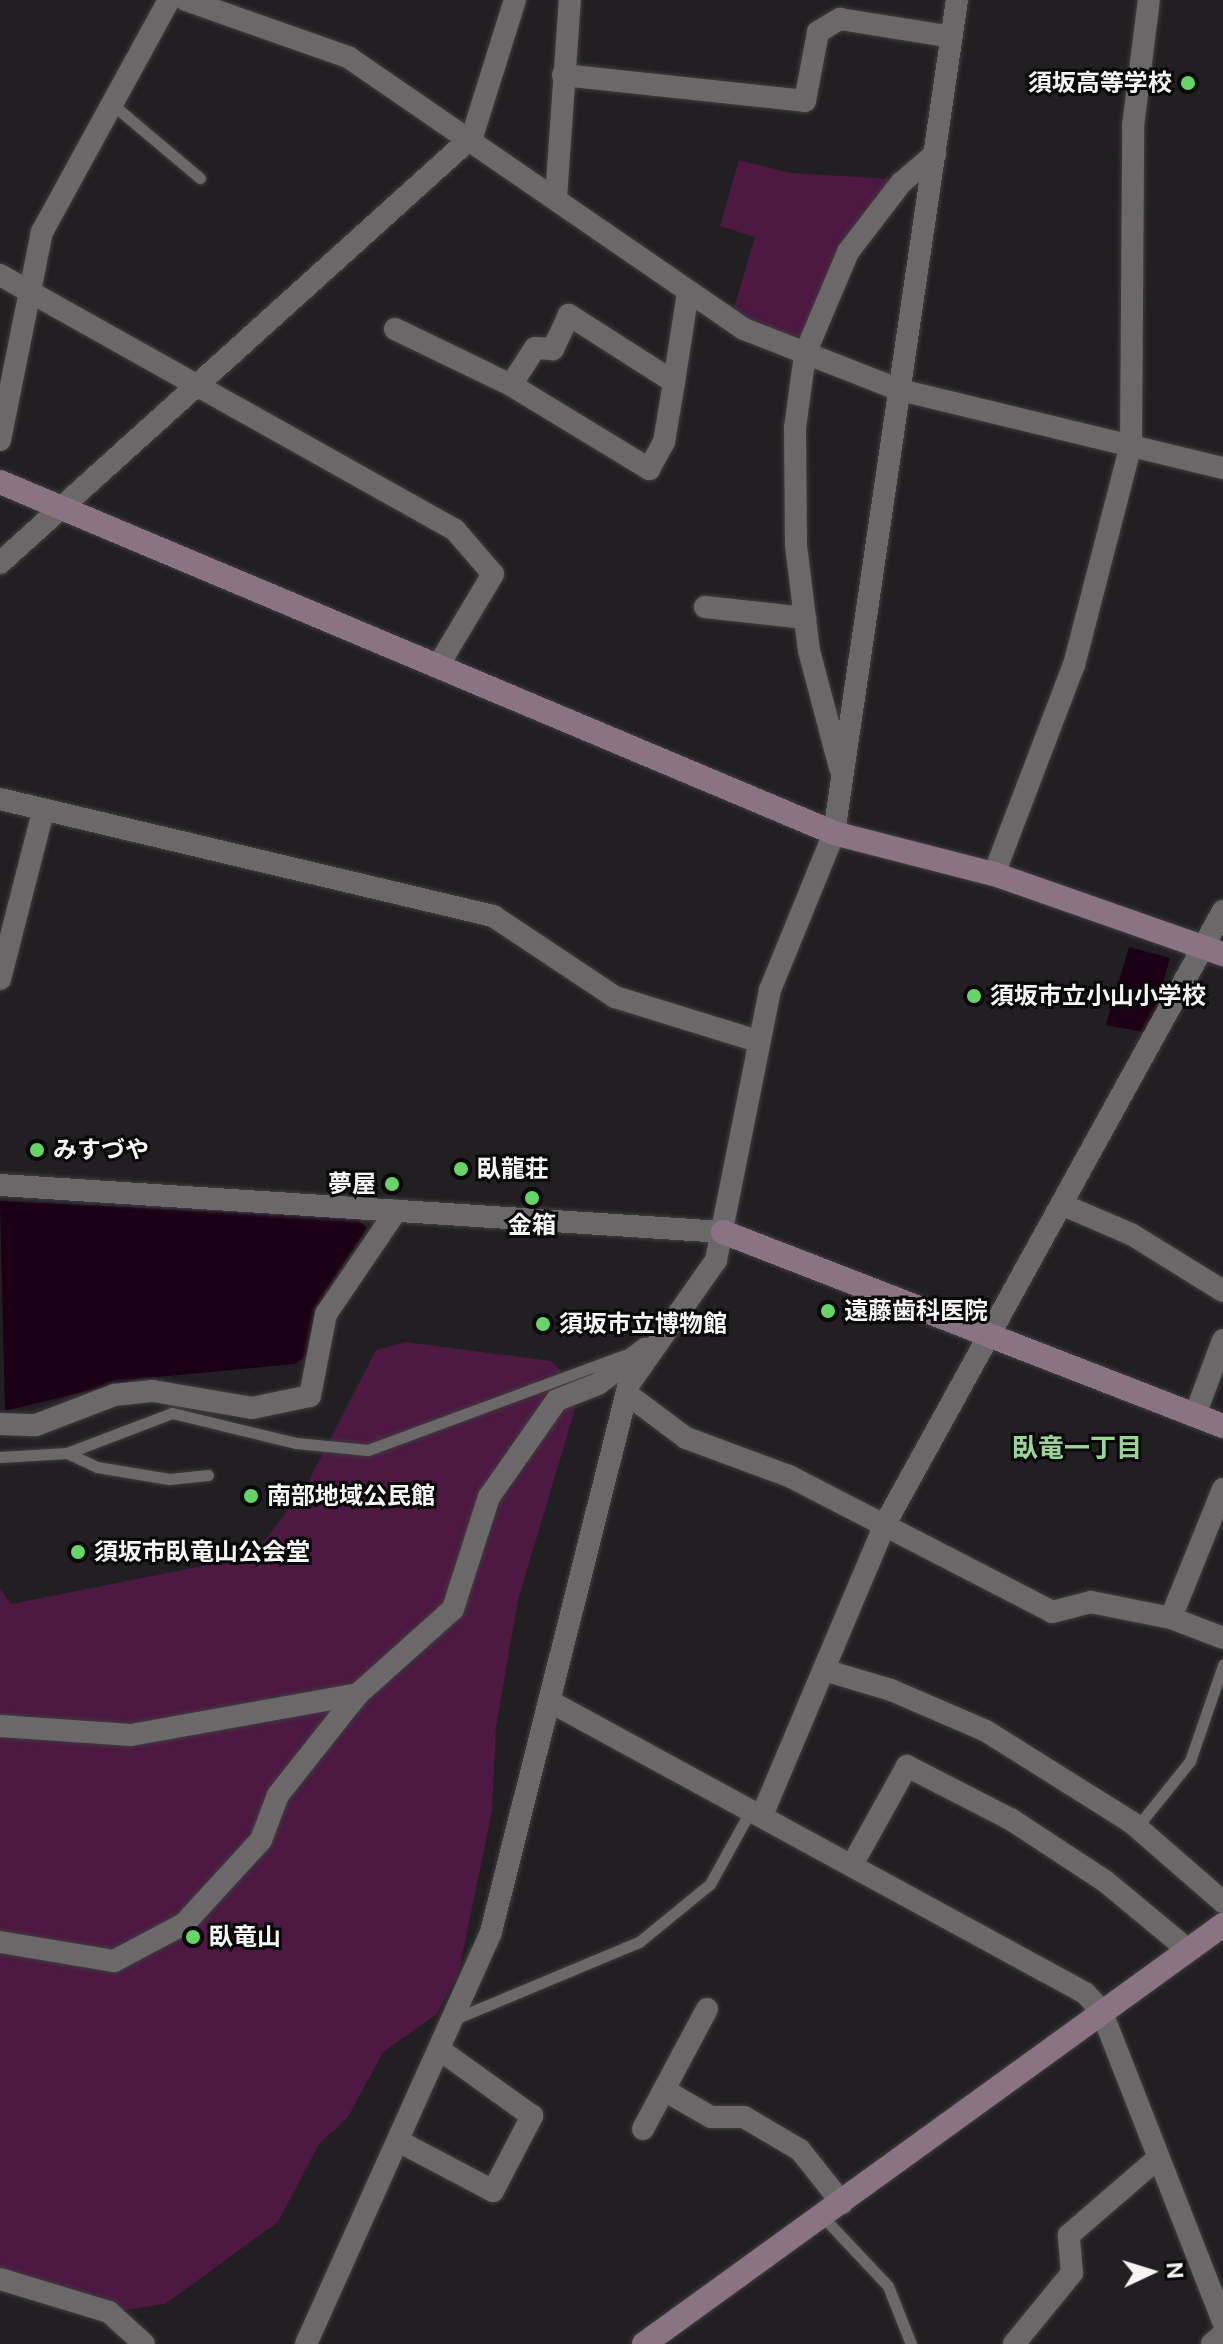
<!DOCTYPE html>
<html>
<head>
<meta charset="utf-8">
<style>
	body { margin:0 }
	#map { position:relative; width:1223px; height:2344px; overflow:hidden; background:#211f21; font-family:"Public Sans","Noto Sans JP",sans-serif }
	div>[style] { position:absolute }
	[style*='--x'] { left:calc(var(--x)*1px); top:calc(var(--y)*1px); width:calc(var(--w)*1px); rotate:calc(var(--a)*1deg) }
	.green>* { inset:0; background:#4d1842 }
	.water>* { inset:0; background:#1c0016 }
	.roads { filter:drop-shadow(0 0 2px #3f3d3e) drop-shadow(0 0 2px #3f3d3e) }
	.lane>* { height:11px; margin:-5.5px; padding:0 5.5px; transform-origin:5.5px; border-radius:5.5px; background:#6b686a }
	.street>* { height:22px; margin:-11px; padding:0 11px; transform-origin:11px; border-radius:11px; background:#6b686a }
	.secondary>* { height:24px; margin:-12px; padding:0 12px; transform-origin:12px; border-radius:12px; background:#8a7484 }
	.dots>* { width:22px; height:22px; translate:-50% -50%; box-sizing:border-box; border:4px solid #0a090a; border-radius:50% }
	span { translate:-50% -50%; white-space:nowrap; text-align:center; line-height:1.15; -webkit-text-stroke:6px #0a090a; paint-order:stroke }
	.poi-label { font-size:24px; color:#f6f4f5; font-weight:700 }
	.right { translate:-100% -50%; text-align:right }
	.left { translate:0 -50%; text-align:left }
	.neighbourhood-label { font-size:26px; color:#9bd399; font-weight:700 }
	.north { position:absolute; left:1111px; top:2232px; width:80px; height:80px; -webkit-text-stroke:6px #0a090a; paint-order:stroke; rotate:86deg; font-size:22px; font-weight:700; line-height:32px; text-align:center; color:#f6f4f5 }
	.north::after { content:''; display:block; margin:auto; width:28px; height:36px; background:#f6f4f5; clip-path:polygon(50% 0,100% 100%,50% 72%,0 100%) }
</style>
</head>
<body>
<div id="map">
	<div class="green">
		<div style="clip-path:polygon(739px 160px,790px 173px,896px 179px,800px 343px,733px 311px,755px 237px,720px 226px)"></div>
		<div style="clip-path:polygon(406px 1342px,551px 1361px,573px 1383px,576px 1406px,518px 1600px,496px 1727px,492px 1811px,459px 1971px,437px 2014px,383px 2052px,348px 2117px,319px 2144px,278px 2222px,165px 2304px,109px 2312px,0 2279px,0 1588px,11px 1604px,253px 1556px,306px 1486px,376px 1350px)"></div>
	</div>
	<div class="water">
		<div style="clip-path:polygon(1129px 947px,1170px 958px,1149px 1033px,1106px 1025px)"></div>
		<div style="clip-path:polygon(0 1201px,355px 1218px,367px 1228px,325px 1292px,307px 1355px,295px 1364px,136px 1379px,5px 1411px)"></div>
	</div>
	<div class="roads">
		<div class="lane">
			<div style="--x:112;--y:104;--w:115;--a:40.1"></div>
			<div style="--x:0;--y:1457;--w:67;--a:-3.4"></div>
			<div style="--x:208;--y:1475;--w:39;--a:174"></div>
			<div style="--x:169;--y:1479;--w:73;--a:-170.5"></div>
			<div style="--x:97;--y:1467;--w:33;--a:-155"></div>
			<div style="--x:67;--y:1453;--w:112;--a:-20.9"></div>
			<div style="--x:172;--y:1413;--w:128;--a:13.6"></div>
			<div style="--x:296;--y:1443;--w:72;--a:5.6"></div>
			<div style="--x:368;--y:1450;--w:274;--a:-20.3"></div>
			<div style="--x:1137;--y:1827;--w:85;--a:-51.2"></div>
			<div style="--x:1190;--y:1761;--w:102;--a:-71"></div>
			<div style="--x:457;--y:2018;--w:197;--a:-22.7"></div>
			<div style="--x:639;--y:1942;--w:92;--a:-39.2"></div>
			<div style="--x:710;--y:1884;--w:87;--a:-61.1"></div>
			<div style="--x:824;--y:2218;--w:93;--a:46.7"></div>
			<div style="--x:888;--y:2286;--w:62;--a:68.4"></div>
		</div>
		<div class="street">
			<div style="--x:186;--y:0;--w:172;--a:19.4"></div>
			<div style="--x:348;--y:57;--w:480;--a:34.5"></div>
			<div style="--x:744;--y:329;--w:168;--a:21.4"></div>
			<div style="--x:900;--y:390;--w:332;--a:13.6"></div>
			<div style="--x:563;--y:75;--w:243;--a:6.1"></div>
			<div style="--x:805;--y:101;--w:70;--a:-79.3"></div>
			<div style="--x:818;--y:32;--w:26;--a:-31"></div>
			<div style="--x:840;--y:19;--w:113;--a:9.1"></div>
			<div style="--x:556;--y:198;--w:198;--a:-86"></div>
			<div style="--x:0;--y:275;--w:522;--a:29.27"></div>
			<div style="--x:455;--y:530;--w:58;--a:49.2"></div>
			<div style="--x:493;--y:574;--w:107;--a:120.9"></div>
			<div style="--x:395;--y:329;--w:129;--a:25.8"></div>
			<div style="--x:674;--y:382;--w:125;--a:-147.5"></div>
			<div style="--x:569;--y:315;--w:38;--a:115"></div>
			<div style="--x:553;--y:349;--w:18;--a:-177"></div>
			<div style="--x:535;--y:348;--w:44;--a:123"></div>
			<div style="--x:511;--y:385;--w:162;--a:31.3"></div>
			<div style="--x:649;--y:469;--w:31;--a:-61"></div>
			<div style="--x:664;--y:442;--w:61;--a:-80.5"></div>
			<div style="--x:674;--y:382;--w:90;--a:-81.1"></div>
			<div style="--x:0;--y:440;--w:212;--a:-78.6"></div>
			<div style="--x:42;--y:232;--w:264;--a:-61.3"></div>
			<div style="--x:0;--y:563;--w:636;--a:-42.07"></div>
			<div style="--x:472;--y:137;--w:144;--a:-72.6"></div>
			<div style="--x:705;--y:607;--w:101;--a:6.3"></div>
			<div style="--x:840;--y:768;--w:121;--a:-104.8"></div>
			<div style="--x:809;--y:651;--w:107;--a:-97"></div>
			<div style="--x:796;--y:545;--w:117;--a:-90.5"></div>
			<div style="--x:795;--y:428;--w:75;--a:-82.3"></div>
			<div style="--x:805;--y:354;--w:111;--a:-67.1"></div>
			<div style="--x:848;--y:252;--w:87;--a:-52.5"></div>
			<div style="--x:901;--y:183;--w:45;--a:-40.5"></div>
			<div style="--x:0;--y:799;--w:507;--a:13.35"></div>
			<div style="--x:493;--y:916;--w:146;--a:33.6"></div>
			<div style="--x:615;--y:997;--w:149;--a:17.2"></div>
			<div style="--x:994;--y:874;--w:224;--a:-69.1"></div>
			<div style="--x:1074;--y:665;--w:227;--a:-75.5"></div>
			<div style="--x:1131;--y:445;--w:319;--a:-89.6"></div>
			<div style="--x:1133;--y:126;--w:127;--a:-82.8"></div>
			<div style="--x:0;--y:979;--w:172;--a:-75.6"></div>
			<div style="--x:0;--y:1185;--w:725;--a:3.72"></div>
			<div style="--x:1063;--y:1205;--w:74;--a:23.1"></div>
			<div style="--x:1131;--y:1234;--w:108;--a:31.8"></div>
			<div style="--x:627;--y:1394;--w:74;--a:36.7"></div>
			<div style="--x:686;--y:1438;--w:110;--a:20.3"></div>
			<div style="--x:789;--y:1476;--w:296;--a:27.3"></div>
			<div style="--x:1052;--y:1612;--w:40;--a:-14.4"></div>
			<div style="--x:1091;--y:1602;--w:82;--a:11.3"></div>
			<div style="--x:1195;--y:1415;--w:80;--a:-69.5"></div>
			<div style="--x:0;--y:1424;--w:36;--a:2"></div>
			<div style="--x:36;--y:1425;--w:84;--a:-21"></div>
			<div style="--x:114;--y:1395;--w:39;--a:-6"></div>
			<div style="--x:153;--y:1391;--w:100;--a:9.7"></div>
			<div style="--x:252;--y:1408;--w:59;--a:-11.7"></div>
			<div style="--x:310;--y:1396;--w:84;--a:-79"></div>
			<div style="--x:326;--y:1314;--w:125;--a:-55.8"></div>
			<div style="--x:1223;--y:1489;--w:139;--a:112"></div>
			<div style="--x:1171;--y:1618;--w:56;--a:21"></div>
			<div style="--x:824;--y:1670;--w:70;--a:16.6"></div>
			<div style="--x:891;--y:1690;--w:103;--a:23.3"></div>
			<div style="--x:986;--y:1731;--w:171;--a:32.1"></div>
			<div style="--x:1131;--y:1822;--w:122;--a:41"></div>
			<div style="--x:549;--y:1701;--w:610;--a:28.58"></div>
			<div style="--x:1085;--y:1993;--w:23;--a:47"></div>
			<div style="--x:1101;--y:2010;--w:335;--a:68.6"></div>
			<div style="--x:0;--y:1726;--w:131;--a:3.9"></div>
			<div style="--x:131;--y:1735;--w:231;--a:-10.2"></div>
			<div style="--x:763;--y:1813;--w:314;--a:-67.1"></div>
			<div style="--x:885;--y:1524;--w:700;--a:-61.13"></div>
			<div style="--x:852;--y:1865;--w:113;--a:-60.9"></div>
			<div style="--x:907;--y:1766;--w:118;--a:27.2"></div>
			<div style="--x:1012;--y:1820;--w:111;--a:33.3"></div>
			<div style="--x:1105;--y:1881;--w:108;--a:39.7"></div>
			<div style="--x:0;--y:1942;--w:116;--a:9.5"></div>
			<div style="--x:114;--y:1961;--w:79;--a:-27.9"></div>
			<div style="--x:184;--y:1924;--w:114;--a:-47.5"></div>
			<div style="--x:261;--y:1840;--w:48;--a:-69.3"></div>
			<div style="--x:278;--y:1795;--w:129;--a:-51.6"></div>
			<div style="--x:358;--y:1694;--w:127;--a:-41.8"></div>
			<div style="--x:453;--y:1609;--w:118;--a:-72.2"></div>
			<div style="--x:489;--y:1497;--w:118;--a:-55"></div>
			<div style="--x:557;--y:1400;--w:44;--a:-21.3"></div>
			<div style="--x:598;--y:1384;--w:59;--a:-36.7"></div>
			<div style="--x:664;--y:2090;--w:54;--a:29.9"></div>
			<div style="--x:711;--y:2117;--w:33;--a:0"></div>
			<div style="--x:744;--y:2117;--w:65;--a:30.5"></div>
			<div style="--x:800;--y:2150;--w:68;--a:51.6"></div>
			<div style="--x:643;--y:2129;--w:136;--a:-61.9"></div>
			<div style="--x:402;--y:2143;--w:103;--a:27.8"></div>
			<div style="--x:493;--y:2191;--w:85;--a:-62.5"></div>
			<div style="--x:532;--y:2116;--w:110;--a:-144.3"></div>
			<div style="--x:0;--y:2279;--w:114;--a:16.8"></div>
			<div style="--x:109;--y:2312;--w:47;--a:42.4"></div>
			<div style="--x:306;--y:2344;--w:452;--a:-65.8"></div>
			<div style="--x:491;--y:1932;--w:565;--a:-75.87"></div>
			<div style="--x:629;--y:1384;--w:151;--a:-54.9"></div>
			<div style="--x:716;--y:1260;--w:275;--a:-78.7"></div>
			<div style="--x:770;--y:990;--w:170;--a:-67.8"></div>
			<div style="--x:834;--y:833;--w:842;--a:-81.6"></div>
			<div style="--x:1014;--y:2344;--w:92;--a:-50.8"></div>
			<div style="--x:1072;--y:2273;--w:38;--a:-95"></div>
			<div style="--x:1069;--y:2235;--w:116;--a:-40.8"></div>
			<div style="--x:1212;--y:2344;--w:15;--a:-42"></div>
		</div>
		<div class="secondary">
			<div style="--x:0;--y:482;--w:905;--a:22.82"></div>
			<div style="--x:834;--y:833;--w:165;--a:14.4"></div>
			<div style="--x:994;--y:874;--w:243;--a:19.3"></div>
			<div style="--x:723;--y:1232;--w:536;--a:21.21"></div>
			<div style="--x:644;--y:2344;--w:715;--a:-35.89"></div>
		</div>
	</div>
	<div class="dots">
		<div style="left:1188px;top:83px;background:#66d466"></div>
		<div style="left:974px;top:996px;background:#66d466"></div>
		<div style="left:37px;top:1150px;background:#66d466"></div>
		<div style="left:461px;top:1169px;background:#66d466"></div>
		<div style="left:392px;top:1184px;background:#66d466"></div>
		<div style="left:532px;top:1198px;background:#66d466"></div>
		<div style="left:828px;top:1311px;background:#66d466"></div>
		<div style="left:543px;top:1324px;background:#66d466"></div>
		<div style="left:251px;top:1496px;background:#66d466"></div>
		<div style="left:78px;top:1552px;background:#66d466"></div>
		<div style="left:193px;top:1937px;background:#66d466"></div>
	</div>
	<div class="poi-label">
		<span class="right" style="left:1172px;top:83px">須坂高等学校</span>
		<span class="left" style="left:990px;top:996px">須坂市立小山小学校</span>
		<span class="left" style="left:53px;top:1150px">みすづや</span>
		<span class="left" style="left:477px;top:1169px">臥龍荘</span>
		<span class="right" style="left:376px;top:1184px">夢屋</span>
		<span style="left:532px;top:1225px">金箱</span>
		<span class="left" style="left:844px;top:1311px">遠藤歯科医院</span>
		<span class="left" style="left:559px;top:1324px">須坂市立博物館</span>
		<span class="left" style="left:267px;top:1496px">南部地域公民館</span>
		<span class="left" style="left:94px;top:1552px">須坂市臥竜山公会堂</span>
		<span class="left" style="left:209px;top:1937px">臥竜山</span>
	</div>
	<div class="neighbourhood-label">
		<span style="left:1077px;top:1448px">臥竜一丁目</span>
	</div>
	<div class="north">N</div>
</div>
</body>
</html>
